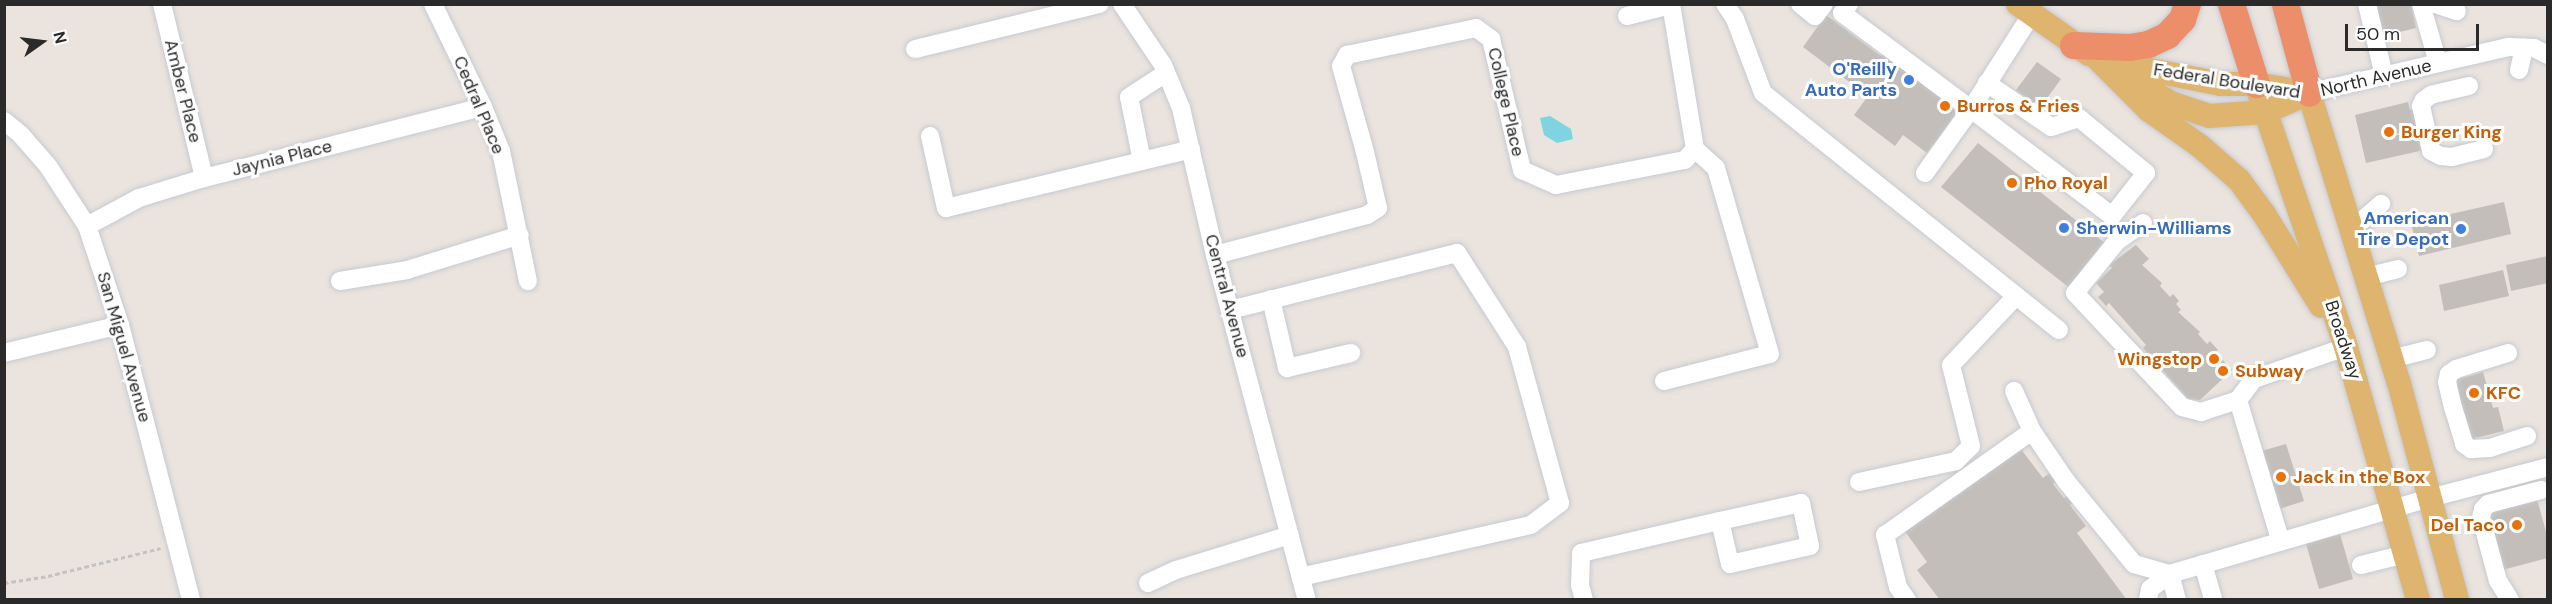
<!DOCTYPE html>
<html>
<head>
<meta charset="utf-8">
<style>
	body { margin:0 }
	#map { position:relative; width:2552px; height:604px; overflow:hidden; background:#eae3de; font-family:"DM Sans",sans-serif }
	div>[style] { position:absolute }
	[style*='--x'] { left:calc(var(--x)*1px); top:calc(var(--y)*1px); width:calc(var(--w)*1px); rotate:calc(var(--a)*1deg) }
	.water>* { inset:0; background:#7ed4e0 }
	.building>* { inset:0; background:#c3beb9 }
	.path>* { height:3px; margin-top:-1.5px; transform-origin:0; background:repeating-linear-gradient(90deg,#c3c3c3 0 4.5px,transparent 0 7.5px) }
	.roads { filter:drop-shadow(0 0 2px #c6cad2) drop-shadow(0 0 2px #c6cad2) }
	.minor>* { height:18px; margin:-9px; padding:0 9px; transform-origin:9px; border-radius:9px; background:#fff }
	.major>* { height:24px; margin:-12px; padding:0 12px; transform-origin:12px; border-radius:12px; background:#dfb46e }
	.highway>* { height:27px; margin:-13.5px; padding:0 13.5px; transform-origin:13.5px; border-radius:13.5px; background:#eb8e69 }
	.dots>* { width:16px; height:16px; translate:-50% -50%; box-sizing:border-box; border:3px solid #fff; border-radius:50% }
	span { translate:-50% -50%; white-space:nowrap; text-align:center; line-height:1.15; -webkit-text-stroke:6px #fff; paint-order:stroke }
	.shop-label { font-size:18px; color:#366cbe; font-weight:700 }
	.right { translate:-100% -50%; text-align:right }
	.left { translate:0 -50%; text-align:left }
	.street-label { font-size:18px; color:#2a2a2a }
	.food-label { font-size:18px; color:#c56008; font-weight:700 }
	.frame { position:absolute; inset:0; border:6px solid #2a2a2a; pointer-events:none }
	.north { position:absolute; left:12px; top:12px; width:60px; height:60px; -webkit-text-stroke:4px #fff; paint-order:stroke; rotate:76deg; font-size:16px; font-weight:700; line-height:24px; text-align:center; color:#2a2a2a }
	.north::after { content:''; display:block; margin:auto; width:21px; height:27px; background:#2a2a2a; clip-path:polygon(50% 0,100% 100%,50% 72%,0 100%) }
	.scale { position:absolute; left:2345px; top:24px; width:134px; height:27px; box-sizing:border-box; border:3px solid #2a2a2a; border-top:0; padding-left:8px; font-size:18px; line-height:21px; white-space:nowrap; color:#2a2a2a; -webkit-text-stroke:4px #fff; paint-order:stroke }
</style>
</head>
<body>
<div id="map">
	<div class="water">
		<div style="clip-path:polygon(1550px 116px,1571px 129px,1573px 139px,1557px 143px,1544px 135px,1540px 118px)"></div>
	</div>
	<div class="building">
		<div style="clip-path:polygon(2384px 4px,2411px 4px,2416px 28px,2383px 36px,2376px 7px)"></div>
		<div style="clip-path:polygon(1826px 15px,1881px 56px,1883px 53px,1961px 108px,1927px 153px,1903px 135px,1895px 146px,1854px 115px,1868px 96px,1803px 47px)"></div>
		<div style="clip-path:polygon(2037px 62px,2061px 79px,2040px 108px,2016px 90px)"></div>
		<div style="clip-path:polygon(2408px 102px,2410px 110px,2414px 109px,2424px 150px,2366px 163px,2355px 115px)"></div>
		<div style="clip-path:polygon(1978px 143px,2106px 244px,2071px 289px,1941px 187px)"></div>
		<div style="clip-path:polygon(2504px 202px,2511px 234px,2419px 256px,2411px 223px)"></div>
		<div style="clip-path:polygon(2136px 245px,2149px 259px,2142px 265px,2162px 283px,2160px 286px,2170px 297px,2173px 294px,2179px 301px,2176px 304px,2181px 310px,2178px 312px,2200px 332px,2198px 334px,2207px 344px,2210px 341px,2218px 350px,2215px 352px,2232px 370px,2200px 400px,2188px 399px,2143px 348px,2146px 345px,2109px 303px,2106px 306px,2098px 297px,2104px 292px,2096px 283px,2112px 268px,2109px 265px)"></div>
		<div style="clip-path:polygon(2548px 256px,2548px 283px,2511px 291px,2506px 265px)"></div>
		<div style="clip-path:polygon(2503px 270px,2509px 296px,2444px 311px,2439px 285px)"></div>
		<div style="clip-path:polygon(2483px 372px,2493px 408px,2498px 407px,2504px 431px,2471px 439px,2455px 380px)"></div>
		<div style="clip-path:polygon(2286px 444px,2304px 501px,2276px 510px,2258px 452px)"></div>
		<div style="clip-path:polygon(2020px 448px,2043px 478px,2052px 471px,2058px 480px,2053px 484px,2064px 498px,2069px 495px,2074px 502px,2070px 505px,2086px 526px,2077px 533px,2127px 600px,1940px 600px,1917px 570px,1927px 562px,1904px 530px)"></div>
		<div style="clip-path:polygon(2537px 499px,2548px 539px,2548px 558px,2502px 570px,2487px 511px)"></div>
		<div style="clip-path:polygon(2340px 534px,2353px 579px,2319px 589px,2306px 544px)"></div>
	</div>
	<div class="path">
		<div style="--x:4;--y:583;--w:45;--a:-9"></div>
		<div style="--x:48;--y:576;--w:116;--a:-13.9"></div>
	</div>
	<div class="roads">
		<div class="minor">
			<div style="--x:162;--y:4;--w:179;--a:76.4"></div>
			<div style="--x:433;--y:4;--w:114;--a:64.1"></div>
			<div style="--x:483;--y:107;--w:48;--a:67.8"></div>
			<div style="--x:501;--y:151;--w:133;--a:78.3"></div>
			<div style="--x:1122;--y:4;--w:73;--a:56.1"></div>
			<div style="--x:1163;--y:65;--w:47;--a:67.3"></div>
			<div style="--x:1181;--y:108;--w:151;--a:77"></div>
			<div style="--x:1215;--y:255;--w:357;--a:75.1"></div>
			<div style="--x:1671;--y:4;--w:147;--a:80.6"></div>
			<div style="--x:1725;--y:4;--w:18;--a:56"></div>
			<div style="--x:1735;--y:19;--w:79;--a:69.3"></div>
			<div style="--x:1763;--y:93;--w:379;--a:38.7"></div>
			<div style="--x:1800;--y:4;--w:19;--a:39"></div>
			<div style="--x:1815;--y:16;--w:15;--a:-53"></div>
			<div style="--x:1849;--y:4;--w:11;--a:128"></div>
			<div style="--x:1842;--y:13;--w:161;--a:36.7"></div>
			<div style="--x:1971;--y:109;--w:112;--a:-57.4"></div>
			<div style="--x:2367;--y:4;--w:74;--a:76.7"></div>
			<div style="--x:2421;--y:4;--w:61;--a:73.9"></div>
			<div style="--x:2435;--y:4;--w:23;--a:18"></div>
			<div style="--x:1627;--y:16;--w:45;--a:-14"></div>
			<div style="--x:915;--y:49;--w:190;--a:-13.7"></div>
			<div style="--x:2519;--y:70;--w:23;--a:-77"></div>
			<div style="--x:2469;--y:86;--w:39;--a:167"></div>
			<div style="--x:2431;--y:95;--w:9;--a:144"></div>
			<div style="--x:2424;--y:100;--w:7;--a:117"></div>
			<div style="--x:2421;--y:106;--w:46;--a:77.5"></div>
			<div style="--x:2431;--y:151;--w:11;--a:27"></div>
			<div style="--x:2441;--y:156;--w:11;--a:5"></div>
			<div style="--x:2452;--y:157;--w:33;--a:-14"></div>
			<div style="--x:2309;--y:93;--w:205;--a:-13"></div>
			<div style="--x:2509;--y:47;--w:25;--a:2"></div>
			<div style="--x:2534;--y:48;--w:16;--a:27"></div>
			<div style="--x:4;--y:121;--w:22;--a:39"></div>
			<div style="--x:21;--y:135;--w:41;--a:48.9"></div>
			<div style="--x:48;--y:166;--w:72;--a:57"></div>
			<div style="--x:87;--y:226;--w:104;--a:71.6"></div>
			<div style="--x:120;--y:325;--w:284;--a:75.5"></div>
			<div style="--x:930;--y:136;--w:74;--a:77.5"></div>
			<div style="--x:946;--y:208;--w:252;--a:-13.5"></div>
			<div style="--x:1142;--y:161;--w:65;--a:-101.5"></div>
			<div style="--x:1129;--y:97;--w:44;--a:-33"></div>
			<div style="--x:1925;--y:173;--w:79;--a:-54.3"></div>
			<div style="--x:1971;--y:109;--w:177;--a:37.2"></div>
			<div style="--x:2112;--y:216;--w:55;--a:-51.7"></div>
			<div style="--x:2146;--y:173;--w:87;--a:-140.6"></div>
			<div style="--x:2079;--y:118;--w:29;--a:162"></div>
			<div style="--x:2051;--y:127;--w:78;--a:-145.5"></div>
			<div style="--x:2143;--y:223;--w:32;--a:145"></div>
			<div style="--x:2117;--y:241;--w:67;--a:128.9"></div>
			<div style="--x:2075;--y:293;--w:156;--a:46.8"></div>
			<div style="--x:2182;--y:407;--w:20;--a:15"></div>
			<div style="--x:2201;--y:412;--w:39;--a:-18"></div>
			<div style="--x:2238;--y:400;--w:26;--a:-53"></div>
			<div style="--x:2254;--y:379;--w:97;--a:-19.2"></div>
			<div style="--x:87;--y:226;--w:59;--a:-28.3"></div>
			<div style="--x:139;--y:198;--w:68;--a:-17.1"></div>
			<div style="--x:204;--y:178;--w:288;--a:-14.3"></div>
			<div style="--x:2351;--y:230;--w:40;--a:-41"></div>
			<div style="--x:1215;--y:255;--w:157;--a:-14.7"></div>
			<div style="--x:1367;--y:215;--w:13;--a:-32"></div>
			<div style="--x:1378;--y:208;--w:57;--a:-103.1"></div>
			<div style="--x:1365;--y:152;--w:89;--a:-105.6"></div>
			<div style="--x:1341;--y:66;--w:13;--a:-61"></div>
			<div style="--x:1347;--y:55;--w:132;--a:-11.8"></div>
			<div style="--x:1476;--y:28;--w:19;--a:36"></div>
			<div style="--x:1491;--y:39;--w:135;--a:76.7"></div>
			<div style="--x:1522;--y:170;--w:37;--a:24"></div>
			<div style="--x:1556;--y:185;--w:131;--a:-11"></div>
			<div style="--x:1685;--y:160;--w:15;--a:-48"></div>
			<div style="--x:2366;--y:277;--w:33;--a:-14"></div>
			<div style="--x:340;--y:281;--w:68;--a:-9.3"></div>
			<div style="--x:407;--y:270;--w:118;--a:-17.2"></div>
			<div style="--x:1271;--y:299;--w:71;--a:76.9"></div>
			<div style="--x:1287;--y:368;--w:66;--a:-13.2"></div>
			<div style="--x:1230;--y:310;--w:234;--a:-14.1"></div>
			<div style="--x:1457;--y:253;--w:112;--a:57.4"></div>
			<div style="--x:1517;--y:347;--w:162;--a:74.6"></div>
			<div style="--x:1560;--y:503;--w:36;--a:143"></div>
			<div style="--x:1531;--y:525;--w:236;--a:167.3"></div>
			<div style="--x:4;--y:353;--w:119;--a:-13.6"></div>
			<div style="--x:2508;--y:353;--w:54;--a:162.9"></div>
			<div style="--x:2456;--y:369;--w:9;--a:144"></div>
			<div style="--x:2449;--y:374;--w:8;--a:104"></div>
			<div style="--x:2447;--y:382;--w:26;--a:77"></div>
			<div style="--x:2453;--y:407;--w:39;--a:73"></div>
			<div style="--x:2464;--y:444;--w:9;--a:36"></div>
			<div style="--x:2471;--y:449;--w:19;--a:-3"></div>
			<div style="--x:2490;--y:448;--w:39;--a:-18"></div>
			<div style="--x:2391;--y:359;--w:37;--a:-14"></div>
			<div style="--x:1664;--y:381;--w:109;--a:-14.3"></div>
			<div style="--x:1770;--y:354;--w:194;--a:-106.2"></div>
			<div style="--x:1716;--y:168;--w:28;--a:-138"></div>
			<div style="--x:2014;--y:391;--w:44;--a:65.8"></div>
			<div style="--x:2032;--y:431;--w:60;--a:55.8"></div>
			<div style="--x:2066;--y:481;--w:107;--a:50.7"></div>
			<div style="--x:2134;--y:564;--w:37;--a:16"></div>
			<div style="--x:2170;--y:574;--w:27;--a:75"></div>
			<div style="--x:2238;--y:400;--w:148;--a:73.2"></div>
			<div style="--x:1859;--y:482;--w:99;--a:-12.2"></div>
			<div style="--x:1956;--y:461;--w:21;--a:-45"></div>
			<div style="--x:1971;--y:446;--w:83;--a:-103.9"></div>
			<div style="--x:1951;--y:365;--w:95;--a:-46.7"></div>
			<div style="--x:2203;--y:564;--w:37;--a:74"></div>
			<div style="--x:2361;--y:565;--w:46;--a:-13.7"></div>
			<div style="--x:1148;--y:583;--w:31;--a:-25"></div>
			<div style="--x:1176;--y:570;--w:119;--a:-17.1"></div>
			<div style="--x:1584;--y:600;--w:16;--a:-105"></div>
			<div style="--x:1580;--y:585;--w:32;--a:-88"></div>
			<div style="--x:1581;--y:553;--w:143;--a:-13"></div>
			<div style="--x:1720;--y:521;--w:83;--a:-12.5"></div>
			<div style="--x:1801;--y:503;--w:44;--a:78.2"></div>
			<div style="--x:1810;--y:546;--w:82;--a:167.3"></div>
			<div style="--x:1730;--y:564;--w:44;--a:-103.1"></div>
			<div style="--x:1907;--y:600;--w:16;--a:-125"></div>
			<div style="--x:1898;--y:587;--w:54;--a:-104"></div>
			<div style="--x:1885;--y:535;--w:180;--a:-35.3"></div>
			<div style="--x:2148;--y:600;--w:11;--a:-80"></div>
			<div style="--x:2150;--y:589;--w:25;--a:-37"></div>
			<div style="--x:2170;--y:574;--w:271;--a:-16.3"></div>
			<div style="--x:2430;--y:498;--w:122;--a:-14.7"></div>
			<div style="--x:2510;--y:600;--w:22;--a:-122"></div>
			<div style="--x:2498;--y:581;--w:65;--a:-105.1"></div>
			<div style="--x:2481;--y:518;--w:9;--a:-77"></div>
			<div style="--x:2483;--y:509;--w:7;--a:-45"></div>
			<div style="--x:2488;--y:504;--w:55;--a:-14.8"></div>
		</div>
		<div class="major">
			<div style="--x:2018;--y:4;--w:87;--a:35.2"></div>
			<div style="--x:2098;--y:59;--w:72;--a:45"></div>
			<div style="--x:2149;--y:110;--w:62;--a:35.2"></div>
			<div style="--x:2200;--y:146;--w:52;--a:41.1"></div>
			<div style="--x:2239;--y:180;--w:42;--a:53.7"></div>
			<div style="--x:2264;--y:214;--w:108;--a:58.2"></div>
			<div style="--x:2115;--y:63;--w:108;--a:11.2"></div>
			<div style="--x:2221;--y:84;--w:35;--a:0"></div>
			<div style="--x:2256;--y:84;--w:54;--a:9.6"></div>
			<div style="--x:2129;--y:78;--w:49;--a:30.8"></div>
			<div style="--x:2171;--y:103;--w:40;--a:18.9"></div>
			<div style="--x:2209;--y:116;--w:56;--a:-4.1"></div>
			<div style="--x:2265;--y:112;--w:48;--a:-23.4"></div>
			<div style="--x:2256;--y:84;--w:278;--a:71.1"></div>
			<div style="--x:2346;--y:347;--w:263;--a:74.1"></div>
			<div style="--x:2309;--y:93;--w:304;--a:72.8"></div>
			<div style="--x:2399;--y:383;--w:225;--a:75"></div>
		</div>
		<div class="highway">
			<div style="--x:2231;--y:4;--w:84;--a:72.6"></div>
			<div style="--x:2285;--y:4;--w:92;--a:74.9"></div>
			<div style="--x:2073;--y:45;--w:56;--a:2"></div>
			<div style="--x:2129;--y:47;--w:19;--a:-9"></div>
			<div style="--x:2148;--y:44;--w:21;--a:-25"></div>
			<div style="--x:2167;--y:35;--w:22;--a:-47"></div>
			<div style="--x:2182;--y:19;--w:16;--a:-72"></div>
		</div>
	</div>
	<div class="dots">
		<div style="left:1909px;top:80px;background:#3f7fe0"></div>
		<div style="left:1945px;top:106px;background:#e8710a"></div>
		<div style="left:2389px;top:132px;background:#e8710a"></div>
		<div style="left:2012px;top:183px;background:#e8710a"></div>
		<div style="left:2064px;top:228px;background:#3f7fe0"></div>
		<div style="left:2461px;top:229px;background:#3f7fe0"></div>
		<div style="left:2214px;top:359px;background:#e8710a"></div>
		<div style="left:2223px;top:371px;background:#e8710a"></div>
		<div style="left:2474px;top:393px;background:#e8710a"></div>
		<div style="left:2281px;top:477px;background:#e8710a"></div>
		<div style="left:2517px;top:525px;background:#e8710a"></div>
	</div>
	<div class="shop-label">
		<span class="right" style="left:1897px;top:80px">O'Reilly<br>Auto Parts</span>
		<span class="right" style="left:2449px;top:229px">American<br>Tire Depot</span>
		<span class="left" style="left:2076px;top:228px">Sherwin-Williams</span>
	</div>
	<div class="street-label">
		<span style="left:2376px;top:78px;rotate:-13deg">North Avenue</span>
		<span style="left:2227px;top:81px;rotate:9deg">Federal Boulevard</span>
		<span style="left:183px;top:91px;rotate:76deg">Amber Place</span>
		<span style="left:1506px;top:102px;rotate:77deg">College Place</span>
		<span style="left:479px;top:105px;rotate:67deg">Cedral Place</span>
		<span style="left:282px;top:158px;rotate:-14deg">Jaynia Place</span>
		<span style="left:1227px;top:296px;rotate:75deg">Central Avenue</span>
		<span style="left:2343px;top:340px;rotate:72deg">Broadway</span>
		<span style="left:124px;top:347px;rotate:74deg">San Miguel Avenue</span>
	</div>
	<div class="food-label">
		<span class="left" style="left:1957px;top:106px">Burros &amp; Fries</span>
		<span class="left" style="left:2401px;top:132px">Burger King</span>
		<span class="left" style="left:2024px;top:183px">Pho Royal</span>
		<span class="right" style="left:2202px;top:359px">Wingstop</span>
		<span class="left" style="left:2235px;top:371px">Subway</span>
		<span class="left" style="left:2486px;top:393px">KFC</span>
		<span class="left" style="left:2293px;top:477px">Jack in the Box</span>
		<span class="right" style="left:2505px;top:525px">Del Taco</span>
	</div>
	<div class="frame"></div>
	<div class="north">N</div>
	<div class="scale">50 m</div>
</div>
</body>
</html>
